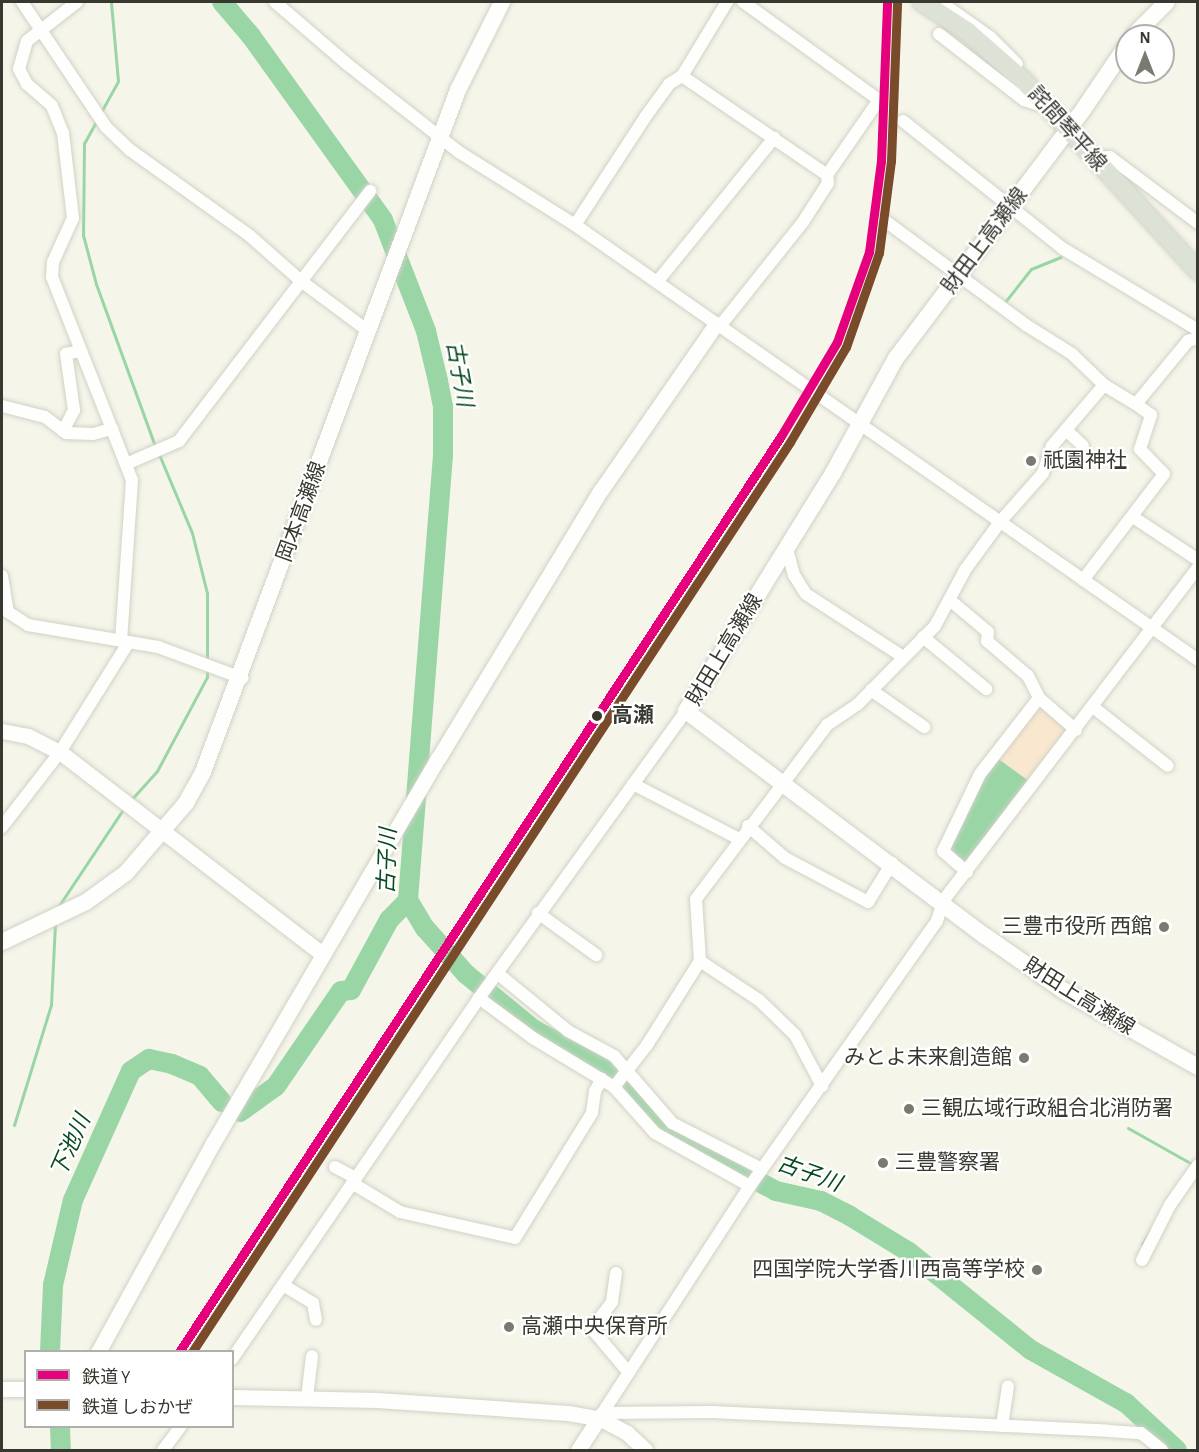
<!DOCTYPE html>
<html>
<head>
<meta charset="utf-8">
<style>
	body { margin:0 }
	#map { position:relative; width:1199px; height:1452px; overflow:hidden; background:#f5f6e9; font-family:"Alegreya Sans","Noto Sans JP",sans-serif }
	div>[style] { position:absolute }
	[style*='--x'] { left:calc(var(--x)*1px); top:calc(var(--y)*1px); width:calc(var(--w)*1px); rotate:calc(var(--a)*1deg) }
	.green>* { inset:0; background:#f9e8cf }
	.water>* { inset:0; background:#9ad5a6 }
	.stream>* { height:3px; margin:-1.5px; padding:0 1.5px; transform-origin:1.5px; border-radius:1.5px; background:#9ad5a6 }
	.river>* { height:20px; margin:-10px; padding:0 10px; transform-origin:10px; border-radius:10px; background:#9ad5a6 }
	.roads { filter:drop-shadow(0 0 2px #d1d1c7) drop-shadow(0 0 2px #d1d1c7) }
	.minor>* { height:12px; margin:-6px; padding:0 6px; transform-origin:6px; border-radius:6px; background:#fefefc }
	.tertiary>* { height:15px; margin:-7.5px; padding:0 7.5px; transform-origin:7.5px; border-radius:7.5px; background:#fefefc }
	.secondary>* { height:16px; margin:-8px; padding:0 8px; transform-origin:8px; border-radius:8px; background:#fefefc }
	.primary>* { height:18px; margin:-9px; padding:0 9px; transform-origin:9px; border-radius:9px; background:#dde2d6 }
	.rail-1>* { height:9px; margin:-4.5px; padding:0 4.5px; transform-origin:4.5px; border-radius:4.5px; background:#e5007d }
	.rail-2>* { height:9px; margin:-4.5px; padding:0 4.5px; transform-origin:4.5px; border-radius:4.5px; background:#7a4b2a }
	.dots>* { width:16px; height:16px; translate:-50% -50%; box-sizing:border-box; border:3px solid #fff; border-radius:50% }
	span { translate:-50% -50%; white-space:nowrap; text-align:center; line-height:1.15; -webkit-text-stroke:4.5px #fff; paint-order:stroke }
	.street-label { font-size:21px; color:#383830 }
	.poi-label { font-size:21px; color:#383830 }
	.left { translate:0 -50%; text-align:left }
	.right { translate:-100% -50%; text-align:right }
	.stop-label { font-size:21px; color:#383830; font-weight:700 }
	.water-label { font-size:22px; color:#094a23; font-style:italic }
	.frame { position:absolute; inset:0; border:3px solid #383830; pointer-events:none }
	.legend { position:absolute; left:24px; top:1350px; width:210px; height:78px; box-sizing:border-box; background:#fff; border:2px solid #afafac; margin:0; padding:8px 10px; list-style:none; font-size:18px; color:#383830 }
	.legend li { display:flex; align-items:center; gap:12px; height:30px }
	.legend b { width:30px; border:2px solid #afafac }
	.north { position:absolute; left:1115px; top:24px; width:60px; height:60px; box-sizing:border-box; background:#fff; border:2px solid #afafac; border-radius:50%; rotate:0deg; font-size:16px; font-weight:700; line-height:24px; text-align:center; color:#383830 }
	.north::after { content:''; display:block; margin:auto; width:21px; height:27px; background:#7a7a71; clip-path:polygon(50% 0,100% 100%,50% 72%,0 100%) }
</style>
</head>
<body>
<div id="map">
	<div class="green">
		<div style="clip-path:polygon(1037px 704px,1070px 729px,1029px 781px,997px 758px)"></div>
	</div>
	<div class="water">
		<div style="clip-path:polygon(997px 758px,1029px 781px,965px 865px,946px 849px,966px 805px)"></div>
	</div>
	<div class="stream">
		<div style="--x:101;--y:112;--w:35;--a:-61"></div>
		<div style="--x:118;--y:81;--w:79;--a:-95.1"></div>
		<div style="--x:97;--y:120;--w:26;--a:119"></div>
		<div style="--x:84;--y:143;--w:92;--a:90.6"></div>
		<div style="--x:83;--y:235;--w:51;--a:75.1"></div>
		<div style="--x:96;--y:284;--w:172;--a:70"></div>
		<div style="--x:1005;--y:302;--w:42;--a:-51.8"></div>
		<div style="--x:1031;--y:269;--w:32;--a:-22"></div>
		<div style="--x:158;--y:452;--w:88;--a:67.2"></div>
		<div style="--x:192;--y:533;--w:62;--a:76"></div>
		<div style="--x:207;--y:593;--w:69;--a:90"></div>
		<div style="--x:130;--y:801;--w:40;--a:-48"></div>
		<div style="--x:157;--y:771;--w:106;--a:-62"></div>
		<div style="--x:207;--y:677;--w:9;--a:-90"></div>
		<div style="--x:56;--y:910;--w:123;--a:-56.3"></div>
		<div style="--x:14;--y:1125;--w:126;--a:-72.9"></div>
		<div style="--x:51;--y:1005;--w:83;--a:-87.2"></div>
		<div style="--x:1128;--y:1128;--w:76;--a:29.3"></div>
		<div style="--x:1142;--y:1244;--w:17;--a:-57"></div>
	</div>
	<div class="river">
		<div style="--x:222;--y:2;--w:45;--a:49.5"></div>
		<div style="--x:251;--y:36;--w:226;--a:54.3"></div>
		<div style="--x:383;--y:220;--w:119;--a:68.8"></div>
		<div style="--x:426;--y:331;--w:51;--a:76.5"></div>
		<div style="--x:438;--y:381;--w:25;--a:79"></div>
		<div style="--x:443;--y:406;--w:49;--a:90"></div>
		<div style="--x:443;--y:455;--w:446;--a:94.5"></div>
		<div style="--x:408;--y:900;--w:33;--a:59"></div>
		<div style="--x:425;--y:928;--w:62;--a:48.3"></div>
		<div style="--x:466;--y:974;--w:87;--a:39.4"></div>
		<div style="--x:533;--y:1029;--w:82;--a:28.4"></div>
		<div style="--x:605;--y:1068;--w:31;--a:38"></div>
		<div style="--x:629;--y:1087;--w:43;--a:50.7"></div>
		<div style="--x:656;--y:1120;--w:33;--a:38"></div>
		<div style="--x:682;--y:1140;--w:107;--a:28.5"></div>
		<div style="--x:776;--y:1191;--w:46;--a:12.5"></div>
		<div style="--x:821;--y:1201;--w:33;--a:27"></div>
		<div style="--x:850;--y:1216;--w:69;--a:31.4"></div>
		<div style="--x:909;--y:1252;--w:156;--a:38.8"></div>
		<div style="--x:1031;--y:1350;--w:109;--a:29.2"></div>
		<div style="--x:1126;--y:1403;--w:69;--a:42.7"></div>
		<div style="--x:240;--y:1112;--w:44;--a:-35.8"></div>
		<div style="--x:276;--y:1086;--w:115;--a:-55.6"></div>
		<div style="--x:341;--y:991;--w:10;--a:-6"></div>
		<div style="--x:351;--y:990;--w:80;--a:-61.5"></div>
		<div style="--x:389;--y:920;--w:28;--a:-46"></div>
		<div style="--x:50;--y:1352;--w:67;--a:-87.4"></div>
		<div style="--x:53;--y:1285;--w:87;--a:-76.8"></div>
		<div style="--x:73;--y:1200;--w:141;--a:-65.8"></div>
		<div style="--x:131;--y:1071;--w:22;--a:-34"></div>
		<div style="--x:149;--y:1059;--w:24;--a:12"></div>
		<div style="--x:172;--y:1064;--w:30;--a:23"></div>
		<div style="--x:200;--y:1076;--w:34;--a:50"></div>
		<div style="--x:60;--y:1426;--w:24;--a:88"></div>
	</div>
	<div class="roads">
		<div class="minor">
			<div style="--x:22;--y:2;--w:151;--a:56.1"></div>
			<div style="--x:106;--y:127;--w:33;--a:44"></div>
			<div style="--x:130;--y:150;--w:148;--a:35.6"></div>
			<div style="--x:250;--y:236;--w:68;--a:41.4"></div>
			<div style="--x:301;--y:281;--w:84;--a:36.7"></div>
			<div style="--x:77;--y:2;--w:63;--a:142"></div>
			<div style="--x:27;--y:41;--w:29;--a:106"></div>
			<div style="--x:19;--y:69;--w:17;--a:62"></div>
			<div style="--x:27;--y:84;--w:33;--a:41"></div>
			<div style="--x:52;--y:106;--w:29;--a:68"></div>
			<div style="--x:63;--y:133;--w:86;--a:83.3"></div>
			<div style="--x:73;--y:218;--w:48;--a:114.4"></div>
			<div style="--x:53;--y:262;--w:15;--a:94"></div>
			<div style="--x:52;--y:277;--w:218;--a:68.5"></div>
			<div style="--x:132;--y:480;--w:160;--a:93.9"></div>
			<div style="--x:275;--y:2;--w:95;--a:40.7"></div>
			<div style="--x:347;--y:64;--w:142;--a:38.2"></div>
			<div style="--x:459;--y:152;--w:137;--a:32.2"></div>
			<div style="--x:575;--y:225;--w:760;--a:34.92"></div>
			<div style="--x:946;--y:6;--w:54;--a:35.2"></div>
			<div style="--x:990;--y:37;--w:38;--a:45"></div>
			<div style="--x:939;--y:34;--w:108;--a:37.8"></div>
			<div style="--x:1024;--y:100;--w:13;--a:18"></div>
			<div style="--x:1036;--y:104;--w:9;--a:-32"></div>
			<div style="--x:682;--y:76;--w:176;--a:34.3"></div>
			<div style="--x:903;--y:121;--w:203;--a:38.6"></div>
			<div style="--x:1062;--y:248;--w:159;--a:31.1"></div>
			<div style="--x:1092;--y:158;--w:18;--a:-3"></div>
			<div style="--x:1110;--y:157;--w:110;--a:36.9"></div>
			<div style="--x:884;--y:220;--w:177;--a:36.5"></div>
			<div style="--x:1026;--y:325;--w:54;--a:32.2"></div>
			<div style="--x:1072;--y:354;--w:45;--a:44.1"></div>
			<div style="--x:1104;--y:385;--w:37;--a:31"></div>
			<div style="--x:1136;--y:404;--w:82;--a:-50.5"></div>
			<div style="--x:1188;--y:341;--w:10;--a:-17"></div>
			<div style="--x:575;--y:225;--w:130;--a:-56.9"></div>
			<div style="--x:646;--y:116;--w:39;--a:-54"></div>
			<div style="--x:669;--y:84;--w:15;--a:-32"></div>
			<div style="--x:682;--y:76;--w:87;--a:-58.7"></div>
			<div style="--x:657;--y:282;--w:186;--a:-50.9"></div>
			<div style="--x:720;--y:326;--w:133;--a:-51.4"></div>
			<div style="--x:803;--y:222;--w:46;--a:-57.3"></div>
			<div style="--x:828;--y:183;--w:8;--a:-97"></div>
			<div style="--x:827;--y:175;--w:91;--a:-55.3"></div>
			<div style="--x:879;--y:100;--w:168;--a:-144.2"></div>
			<div style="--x:2;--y:406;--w:44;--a:14.3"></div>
			<div style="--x:45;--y:417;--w:26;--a:37"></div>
			<div style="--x:66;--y:433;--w:27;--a:2"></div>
			<div style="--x:93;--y:434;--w:20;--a:-15"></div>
			<div style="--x:1066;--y:430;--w:23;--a:43"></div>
			<div style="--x:63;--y:431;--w:24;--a:-62"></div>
			<div style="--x:74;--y:410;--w:57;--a:-98.1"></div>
			<div style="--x:66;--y:354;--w:13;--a:-13"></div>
			<div style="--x:126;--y:464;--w:58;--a:-23.5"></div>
			<div style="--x:179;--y:441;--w:315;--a:-52.6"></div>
			<div style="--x:1133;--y:517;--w:78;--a:33.5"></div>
			<div style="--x:787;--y:549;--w:27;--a:75"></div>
			<div style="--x:794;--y:575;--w:22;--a:58"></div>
			<div style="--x:806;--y:594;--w:114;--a:32.9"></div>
			<div style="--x:2;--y:576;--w:36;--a:81"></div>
			<div style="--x:8;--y:612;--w:24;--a:33"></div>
			<div style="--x:28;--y:625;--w:132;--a:9.6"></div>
			<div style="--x:158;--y:647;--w:90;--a:20.3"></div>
			<div style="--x:1083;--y:580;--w:133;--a:-52.6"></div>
			<div style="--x:1164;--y:474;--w:35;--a:-134"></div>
			<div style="--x:1140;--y:449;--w:36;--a:-72"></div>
			<div style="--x:1151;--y:415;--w:19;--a:-144"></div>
			<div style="--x:951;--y:601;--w:48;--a:40"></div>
			<div style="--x:988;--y:632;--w:9;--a:96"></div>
			<div style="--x:987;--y:641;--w:54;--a:40.5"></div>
			<div style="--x:1028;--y:676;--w:25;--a:63"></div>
			<div style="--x:1039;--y:698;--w:49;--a:40.9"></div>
			<div style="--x:923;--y:637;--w:82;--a:39.5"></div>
			<div style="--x:871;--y:690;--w:65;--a:34.9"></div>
			<div style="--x:1093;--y:707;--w:95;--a:38.2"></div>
			<div style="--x:633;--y:784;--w:119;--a:27.4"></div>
			<div style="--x:748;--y:826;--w:49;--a:40.9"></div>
			<div style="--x:785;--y:858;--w:94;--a:27.9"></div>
			<div style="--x:868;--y:902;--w:46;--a:-58.4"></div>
			<div style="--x:2;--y:827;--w:95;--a:-52.3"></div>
			<div style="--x:60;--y:752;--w:128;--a:-58"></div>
			<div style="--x:967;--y:872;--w:32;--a:-139"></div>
			<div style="--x:943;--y:851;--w:85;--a:-64.3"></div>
			<div style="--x:980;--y:774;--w:96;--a:-52.2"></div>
			<div style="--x:538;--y:913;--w:72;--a:35.9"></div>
			<div style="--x:700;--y:961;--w:71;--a:33.5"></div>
			<div style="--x:759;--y:1000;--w:50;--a:44.2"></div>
			<div style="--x:795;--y:1035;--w:58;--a:62.1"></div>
			<div style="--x:497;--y:973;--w:92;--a:39.2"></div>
			<div style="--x:568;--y:1031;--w:52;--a:28.5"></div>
			<div style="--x:614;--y:1056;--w:89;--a:49.1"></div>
			<div style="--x:672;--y:1123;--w:101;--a:27.1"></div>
			<div style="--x:479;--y:998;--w:67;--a:36.5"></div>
			<div style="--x:533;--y:1038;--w:95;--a:31.2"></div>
			<div style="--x:614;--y:1087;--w:62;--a:48.3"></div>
			<div style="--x:655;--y:1133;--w:109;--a:29.2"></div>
			<div style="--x:614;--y:1087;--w:53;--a:-51.8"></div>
			<div style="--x:647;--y:1045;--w:99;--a:-57.8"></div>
			<div style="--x:700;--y:961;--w:62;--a:-93.7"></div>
			<div style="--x:696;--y:899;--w:218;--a:-53"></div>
			<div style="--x:827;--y:725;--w:36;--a:-34"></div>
			<div style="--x:857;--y:705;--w:111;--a:-45.4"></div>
			<div style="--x:935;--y:626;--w:64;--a:-61.8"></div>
			<div style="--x:965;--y:570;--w:59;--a:-53.9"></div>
			<div style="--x:1000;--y:522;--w:65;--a:-48.7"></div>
			<div style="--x:1043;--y:473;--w:28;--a:-72"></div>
			<div style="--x:1052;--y:446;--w:80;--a:-49.6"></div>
			<div style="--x:335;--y:1167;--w:24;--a:28"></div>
			<div style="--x:352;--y:1183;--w:56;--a:31.1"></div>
			<div style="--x:400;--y:1212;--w:118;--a:12.7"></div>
			<div style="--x:515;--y:1238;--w:147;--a:-58.4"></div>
			<div style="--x:592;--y:1113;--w:22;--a:-82"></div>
			<div style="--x:595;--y:1091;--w:14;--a:-60"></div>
			<div style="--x:1142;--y:1260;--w:62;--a:-63"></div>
			<div style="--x:1170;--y:1205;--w:49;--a:-55"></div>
			<div style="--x:616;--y:1273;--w:29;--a:98"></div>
			<div style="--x:612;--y:1302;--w:34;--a:127"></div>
			<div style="--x:592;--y:1329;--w:57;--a:49.9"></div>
			<div style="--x:283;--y:1285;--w:35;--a:31"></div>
			<div style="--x:313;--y:1303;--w:17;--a:80"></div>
			<div style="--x:232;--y:1359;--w:437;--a:-55.6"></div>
			<div style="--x:479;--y:998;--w:354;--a:-54.2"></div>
			<div style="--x:307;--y:1398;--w:42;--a:-83.2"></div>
			<div style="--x:602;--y:1413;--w:110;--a:-0.5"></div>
			<div style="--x:712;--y:1412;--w:397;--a:2.7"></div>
			<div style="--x:1109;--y:1431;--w:32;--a:4"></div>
			<div style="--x:1141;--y:1433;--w:27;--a:39"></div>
			<div style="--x:596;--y:1423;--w:283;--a:-57"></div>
			<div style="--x:750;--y:1186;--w:324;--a:-54.8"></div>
			<div style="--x:937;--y:921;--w:21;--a:-73"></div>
			<div style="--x:943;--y:901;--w:419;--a:-52.6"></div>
			<div style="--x:1002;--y:1426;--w:40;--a:-81.5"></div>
			<div style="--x:163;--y:1450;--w:30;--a:-53"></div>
		</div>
		<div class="tertiary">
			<div style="--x:2;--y:731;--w:26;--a:11"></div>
			<div style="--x:28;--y:736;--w:36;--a:27"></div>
			<div style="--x:60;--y:752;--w:331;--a:37.6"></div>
			<div style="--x:98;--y:1352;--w:239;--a:-61.2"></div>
			<div style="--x:213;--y:1143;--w:447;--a:-59.7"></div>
			<div style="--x:439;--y:757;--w:312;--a:-58.8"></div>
			<div style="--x:601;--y:490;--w:202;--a:-55.3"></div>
			<div style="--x:2;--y:1389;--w:24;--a:0"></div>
			<div style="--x:232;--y:1397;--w:145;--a:1.2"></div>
			<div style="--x:377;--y:1400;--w:191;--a:3.9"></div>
			<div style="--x:568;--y:1413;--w:34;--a:10"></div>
			<div style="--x:601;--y:1419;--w:30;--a:28"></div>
			<div style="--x:627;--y:1433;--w:25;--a:43"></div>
			<div style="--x:578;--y:1450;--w:31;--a:-57"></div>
		</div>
		<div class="secondary">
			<div style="--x:1133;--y:36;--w:48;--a:-45"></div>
			<div style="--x:1127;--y:45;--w:78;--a:124.1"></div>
			<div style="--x:1083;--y:110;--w:311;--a:127"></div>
			<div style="--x:896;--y:358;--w:131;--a:118.7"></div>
			<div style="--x:833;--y:473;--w:280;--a:121.7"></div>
			<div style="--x:686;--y:711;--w:374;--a:37"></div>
			<div style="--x:985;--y:936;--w:96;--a:34.8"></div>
			<div style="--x:1064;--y:991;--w:154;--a:29.6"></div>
			<div style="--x:2;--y:942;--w:93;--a:-25.5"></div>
			<div style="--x:86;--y:902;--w:49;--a:-35.9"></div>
			<div style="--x:126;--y:873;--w:92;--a:-49.4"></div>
			<div style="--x:186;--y:803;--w:35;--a:-61"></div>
			<div style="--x:203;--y:772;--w:728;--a:-69.5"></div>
			<div style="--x:458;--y:90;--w:98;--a:-63.4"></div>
		</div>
		<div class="primary">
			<div style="--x:922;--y:2;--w:54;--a:32.8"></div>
			<div style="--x:967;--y:31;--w:76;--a:41.3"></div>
			<div style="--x:1024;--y:81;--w:258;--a:47.5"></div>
		</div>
	</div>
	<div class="rail-1">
		<div style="--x:179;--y:1352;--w:1096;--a:-56.69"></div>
		<div style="--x:781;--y:436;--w:109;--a:-59.2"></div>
		<div style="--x:837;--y:342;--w:96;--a:-70.4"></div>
		<div style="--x:869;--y:252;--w:92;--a:-82.5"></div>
		<div style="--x:881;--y:161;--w:159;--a:-87.8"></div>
	</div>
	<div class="rail-2">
		<div style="--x:192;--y:1352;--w:1089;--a:-56.69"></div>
		<div style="--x:790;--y:442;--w:110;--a:-59.5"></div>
		<div style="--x:846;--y:347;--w:100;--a:-70.7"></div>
		<div style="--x:879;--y:253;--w:93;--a:-82.6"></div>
		<div style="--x:891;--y:161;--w:159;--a:-87.8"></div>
	</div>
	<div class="dots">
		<div style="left:1031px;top:461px;background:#7a7a71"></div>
		<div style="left:597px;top:716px;background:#383830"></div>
		<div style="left:1164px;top:927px;background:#7a7a71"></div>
		<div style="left:1024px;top:1058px;background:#7a7a71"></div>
		<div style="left:909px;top:1109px;background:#7a7a71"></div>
		<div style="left:883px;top:1163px;background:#7a7a71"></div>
		<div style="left:1037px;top:1270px;background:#7a7a71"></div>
		<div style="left:509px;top:1327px;background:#7a7a71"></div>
	</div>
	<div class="street-label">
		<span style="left:1067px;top:129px;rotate:48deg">詫間琴平線</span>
		<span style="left:985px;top:241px;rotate:-53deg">財田上高瀬線</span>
		<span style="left:302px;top:512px;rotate:-70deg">岡本高瀬線</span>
		<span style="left:725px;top:650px;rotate:-59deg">財田上高瀬線</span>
		<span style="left:1079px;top:997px;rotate:32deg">財田上高瀬線</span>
	</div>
	<div class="poi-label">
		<span class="left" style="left:1043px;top:461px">祇園神社</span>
		<span class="right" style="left:1152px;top:927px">三豊市役所 西館</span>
		<span class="right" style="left:1012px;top:1058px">みとよ未来創造館</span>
		<span class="left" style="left:921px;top:1109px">三観広域行政組合北消防署</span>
		<span class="left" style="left:895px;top:1163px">三豊警察署</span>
		<span class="right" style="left:1025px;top:1270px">四国学院大学香川西高等学校</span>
		<span class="left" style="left:521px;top:1327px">高瀬中央保育所</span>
	</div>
	<div class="stop-label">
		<span class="left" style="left:612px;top:716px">高瀬</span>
	</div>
	<div class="water-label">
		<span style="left:459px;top:374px;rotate:80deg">古子川</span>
		<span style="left:388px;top:861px;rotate:-88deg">古子川</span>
		<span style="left:71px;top:1146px;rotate:-66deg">下池川</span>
		<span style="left:809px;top:1174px;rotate:20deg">古子川</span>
	</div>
	<div class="frame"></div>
	<ul class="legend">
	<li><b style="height:8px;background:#e5007d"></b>鉄道 Y</li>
	<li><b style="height:8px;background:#7a4b2a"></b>鉄道 しおかぜ</li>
	</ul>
	<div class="north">N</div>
</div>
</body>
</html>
